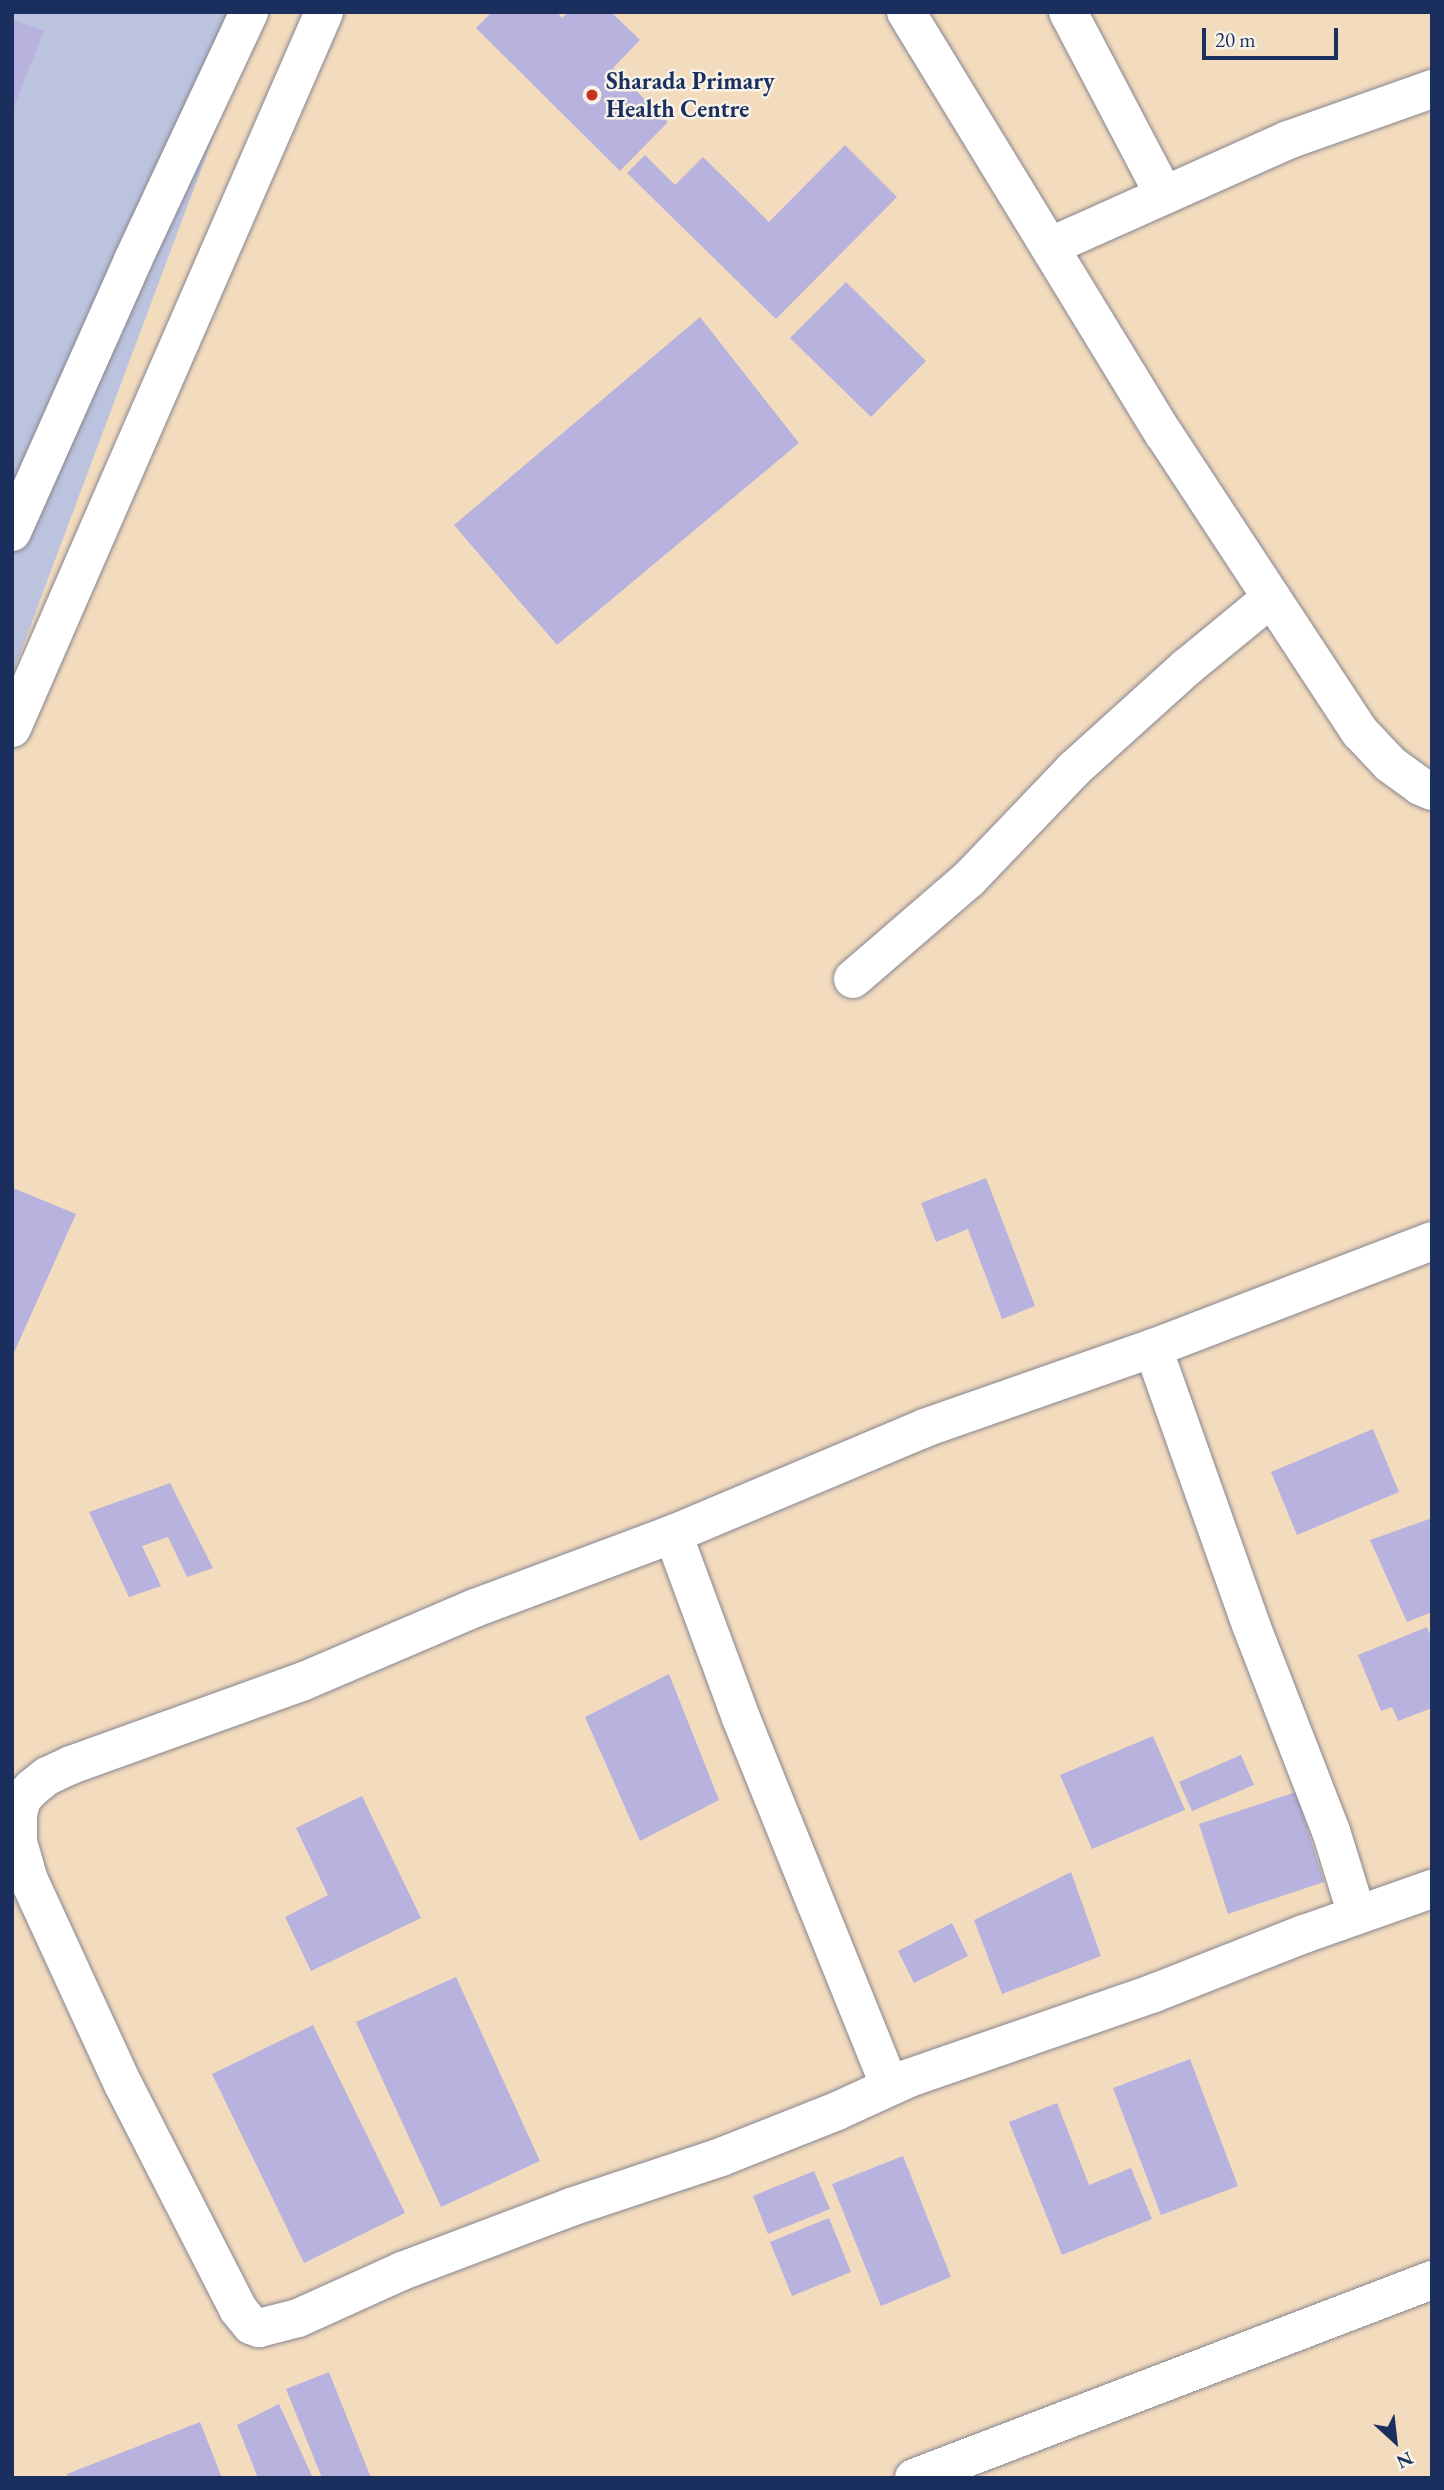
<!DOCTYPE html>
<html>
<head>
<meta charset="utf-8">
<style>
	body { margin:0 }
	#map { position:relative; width:1444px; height:2490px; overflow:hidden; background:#f3dbbe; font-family:"EB Garamond",serif }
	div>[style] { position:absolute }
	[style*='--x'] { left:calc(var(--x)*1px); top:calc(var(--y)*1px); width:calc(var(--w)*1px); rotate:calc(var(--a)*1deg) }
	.industrial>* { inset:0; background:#bcc3de }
	.building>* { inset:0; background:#b8b3de }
	.roads { filter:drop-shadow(0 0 2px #87858e) drop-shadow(0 0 2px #87858e) }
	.minor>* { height:38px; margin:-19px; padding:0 19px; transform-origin:19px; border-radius:19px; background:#fff }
	.tertiary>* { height:38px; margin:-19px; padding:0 19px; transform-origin:19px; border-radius:19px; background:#fff }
	.primary>* { height:38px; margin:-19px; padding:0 19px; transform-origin:19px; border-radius:19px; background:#fff }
	.dots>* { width:19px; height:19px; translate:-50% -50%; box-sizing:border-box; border:4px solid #f7f3e8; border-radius:50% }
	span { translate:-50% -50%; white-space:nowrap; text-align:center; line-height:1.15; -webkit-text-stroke:5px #f7f3e8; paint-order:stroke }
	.poi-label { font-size:24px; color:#1b2f5e; font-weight:700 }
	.left { translate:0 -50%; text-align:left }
	.frame { position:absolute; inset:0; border:14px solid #1b2f5e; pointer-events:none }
	.north { position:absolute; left:1360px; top:2406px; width:70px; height:70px; -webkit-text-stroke:5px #f7f3e8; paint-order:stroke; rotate:153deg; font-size:19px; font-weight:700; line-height:28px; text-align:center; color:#1b2f5e }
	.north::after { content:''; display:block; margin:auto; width:24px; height:32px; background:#1b2f5e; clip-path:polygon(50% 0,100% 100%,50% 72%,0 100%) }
	.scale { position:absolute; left:1202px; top:28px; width:136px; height:32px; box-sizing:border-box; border:4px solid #1b2f5e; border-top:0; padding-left:9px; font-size:21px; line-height:24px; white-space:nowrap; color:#1b2f5e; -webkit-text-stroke:5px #f7f3e8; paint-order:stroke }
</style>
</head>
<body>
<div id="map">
	<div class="industrial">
		<div style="clip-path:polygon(12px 12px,260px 12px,12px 675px)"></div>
	</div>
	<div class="building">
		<div style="clip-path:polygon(492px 12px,557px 12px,562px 18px,568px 12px,611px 12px,640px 40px,613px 68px,668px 122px,620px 171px,476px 28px)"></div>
		<div style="clip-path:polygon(12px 19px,44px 31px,12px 111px)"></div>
		<div style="clip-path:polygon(845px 145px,897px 197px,776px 319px,627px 173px,645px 155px,675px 185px,703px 157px,769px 222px)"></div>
		<div style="clip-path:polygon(846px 282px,926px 361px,871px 417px,790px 338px)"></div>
		<div style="clip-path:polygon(700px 317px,799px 443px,557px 645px,454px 525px)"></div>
		<div style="clip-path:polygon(986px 1178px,1035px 1306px,1002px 1319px,968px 1229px,936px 1242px,921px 1203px)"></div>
		<div style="clip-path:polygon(13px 1188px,76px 1214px,12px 1357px,12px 1189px)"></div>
		<div style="clip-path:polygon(1373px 1429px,1399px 1492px,1297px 1535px,1271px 1472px)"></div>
		<div style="clip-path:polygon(170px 1483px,213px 1568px,187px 1577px,168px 1537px,142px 1546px,161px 1586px,129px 1597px,89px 1512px)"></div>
		<div style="clip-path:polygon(1432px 1518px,1432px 1612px,1407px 1622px,1370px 1540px)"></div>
		<div style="clip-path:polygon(1427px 1627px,1432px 1639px,1432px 1708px,1398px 1721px,1392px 1707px,1381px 1711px,1358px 1655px)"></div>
		<div style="clip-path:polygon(669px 1674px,719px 1800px,640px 1841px,585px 1717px)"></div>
		<div style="clip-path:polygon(1153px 1736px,1185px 1810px,1092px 1849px,1060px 1775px)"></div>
		<div style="clip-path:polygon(1241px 1755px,1254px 1785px,1192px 1811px,1179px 1782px)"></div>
		<div style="clip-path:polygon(1296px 1792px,1324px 1882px,1228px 1914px,1199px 1824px)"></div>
		<div style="clip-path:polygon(362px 1796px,421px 1918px,311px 1971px,285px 1917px,328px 1895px,296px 1828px)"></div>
		<div style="clip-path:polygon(1071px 1872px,1101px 1956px,1002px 1994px,974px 1920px)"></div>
		<div style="clip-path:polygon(952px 1923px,968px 1956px,914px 1983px,898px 1951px)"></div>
		<div style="clip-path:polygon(456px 1977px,540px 2161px,441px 2207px,356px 2022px)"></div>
		<div style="clip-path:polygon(313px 2025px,405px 2213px,304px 2263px,212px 2074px)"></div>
		<div style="clip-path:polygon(1190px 2059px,1238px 2186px,1161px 2215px,1113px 2088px)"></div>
		<div style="clip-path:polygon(1057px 2103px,1089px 2185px,1131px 2168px,1152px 2219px,1062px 2255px,1009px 2122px)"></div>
		<div style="clip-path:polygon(903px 2156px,951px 2277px,881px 2306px,832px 2184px)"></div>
		<div style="clip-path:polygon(814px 2171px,830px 2209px,768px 2234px,753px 2196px)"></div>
		<div style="clip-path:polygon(829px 2218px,851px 2272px,792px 2296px,770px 2242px)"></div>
		<div style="clip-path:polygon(329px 2372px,371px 2478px,322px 2478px,286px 2389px)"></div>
		<div style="clip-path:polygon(279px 2404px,313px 2478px,258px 2478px,237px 2425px)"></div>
		<div style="clip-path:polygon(200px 2422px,222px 2478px,69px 2478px,67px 2474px)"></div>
	</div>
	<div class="roads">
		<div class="minor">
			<div style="--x:906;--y:12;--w:495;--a:58.6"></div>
			<div style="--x:1164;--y:434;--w:357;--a:56.7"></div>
			<div style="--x:1360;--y:732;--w:44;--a:46.8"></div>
			<div style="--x:1390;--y:764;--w:37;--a:36"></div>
			<div style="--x:1420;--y:786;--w:13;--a:23"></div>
			<div style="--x:1068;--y:12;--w:207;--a:62.3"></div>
			<div style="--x:1051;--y:246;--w:260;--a:-24.1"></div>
			<div style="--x:1288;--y:140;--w:153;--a:-19.5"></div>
			<div style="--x:853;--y:979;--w:153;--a:-40.8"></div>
			<div style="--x:969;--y:879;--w:152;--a:-46.3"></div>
			<div style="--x:1074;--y:769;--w:152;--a:-42.1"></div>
			<div style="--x:1187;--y:667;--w:109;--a:-39.4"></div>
			<div style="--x:1432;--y:1241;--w:299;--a:159"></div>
			<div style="--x:1153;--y:1348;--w:242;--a:160.7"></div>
			<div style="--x:925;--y:1428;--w:273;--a:157.2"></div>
			<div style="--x:673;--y:1534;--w:211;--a:159.5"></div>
			<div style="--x:475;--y:1608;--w:186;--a:156.9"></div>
			<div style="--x:304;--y:1681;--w:248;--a:160.2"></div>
			<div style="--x:71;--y:1765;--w:26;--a:155"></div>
			<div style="--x:47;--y:1776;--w:19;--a:141"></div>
			<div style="--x:32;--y:1788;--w:15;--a:132"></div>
			<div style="--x:22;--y:1799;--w:16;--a:105"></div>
			<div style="--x:18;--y:1814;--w:28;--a:90"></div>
			<div style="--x:18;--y:1842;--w:40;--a:74"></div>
			<div style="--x:29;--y:1880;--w:225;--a:65.3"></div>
			<div style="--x:123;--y:2084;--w:253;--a:62.9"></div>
			<div style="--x:238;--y:2309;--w:21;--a:51"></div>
			<div style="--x:251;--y:2325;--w:9;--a:21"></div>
			<div style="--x:259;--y:2328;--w:40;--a:-14.4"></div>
			<div style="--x:298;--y:2318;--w:114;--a:-24.3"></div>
			<div style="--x:402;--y:2271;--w:181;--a:-20.7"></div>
			<div style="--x:571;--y:2207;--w:158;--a:-18.4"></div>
			<div style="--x:721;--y:2157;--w:125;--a:-21.6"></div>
			<div style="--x:837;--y:2111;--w:79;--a:-24.6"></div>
			<div style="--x:909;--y:2078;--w:259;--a:-19.1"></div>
			<div style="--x:1154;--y:1993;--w:161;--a:-21.5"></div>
			<div style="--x:1304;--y:1934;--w:136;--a:-19.4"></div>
			<div style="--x:1153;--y:1348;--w:294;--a:70.5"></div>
			<div style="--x:1251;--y:1625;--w:221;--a:68.8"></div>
			<div style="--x:1331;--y:1831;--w:88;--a:72.8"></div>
			<div style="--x:673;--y:1534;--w:196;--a:69.7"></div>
			<div style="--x:741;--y:1718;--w:397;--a:68"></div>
		</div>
		<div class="tertiary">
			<div style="--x:914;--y:2478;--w:555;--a:-20.92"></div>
		</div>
		<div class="primary">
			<div style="--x:12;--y:532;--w:298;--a:-66"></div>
			<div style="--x:133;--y:260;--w:274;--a:-64.9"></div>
			<div style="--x:12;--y:728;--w:781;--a:-66.45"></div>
		</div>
	</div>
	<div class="dots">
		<div style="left:592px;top:95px;background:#c8321e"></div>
	</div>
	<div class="poi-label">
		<span class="left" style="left:606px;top:95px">Sharada Primary<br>Health Centre</span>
	</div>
	<div class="frame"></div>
	<div class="north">N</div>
	<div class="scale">20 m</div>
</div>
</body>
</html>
